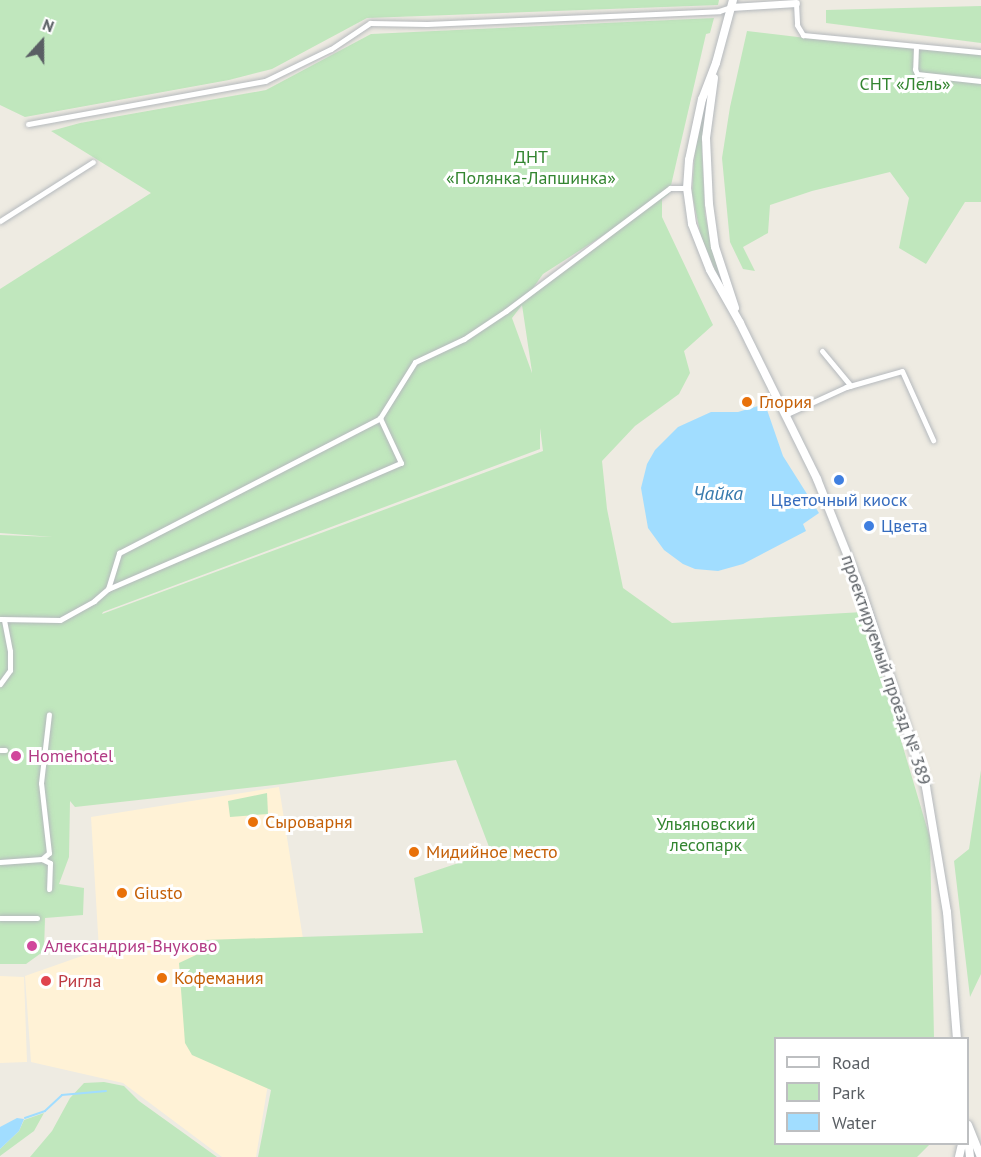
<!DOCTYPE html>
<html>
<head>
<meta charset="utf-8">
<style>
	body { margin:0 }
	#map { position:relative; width:981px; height:1157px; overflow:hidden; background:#eeebe2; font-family:"PT Sans",sans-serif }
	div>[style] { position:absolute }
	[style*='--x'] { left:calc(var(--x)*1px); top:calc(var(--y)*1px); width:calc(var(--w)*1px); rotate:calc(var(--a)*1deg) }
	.commercial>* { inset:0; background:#fff2d6 }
	.green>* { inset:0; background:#c0e7bd }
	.water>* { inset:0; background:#a1ddff }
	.stream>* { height:1.5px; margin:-0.75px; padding:0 0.75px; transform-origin:0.75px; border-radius:0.75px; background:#a1ddff }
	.roads { filter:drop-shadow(0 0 2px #b5b9bd) drop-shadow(0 0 2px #b5b9bd) }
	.minor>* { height:5px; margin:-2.5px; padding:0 2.5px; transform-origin:2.5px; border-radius:2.5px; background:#fff }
	.tertiary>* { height:7px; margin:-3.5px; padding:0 3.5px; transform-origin:3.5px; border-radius:3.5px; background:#fff }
	.secondary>* { height:8px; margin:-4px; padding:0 4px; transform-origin:4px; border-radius:4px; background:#fff }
	.dots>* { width:16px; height:16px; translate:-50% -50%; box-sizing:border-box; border:3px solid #fff; border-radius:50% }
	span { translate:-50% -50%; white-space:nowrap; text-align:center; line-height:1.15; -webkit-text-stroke:6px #fff; paint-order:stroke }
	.park-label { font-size:18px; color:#338530 }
	.food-label { font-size:18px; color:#c56008 }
	.left { translate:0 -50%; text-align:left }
	.shop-label { font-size:18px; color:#366cbe }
	.street-label { font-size:18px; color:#5a5f64 }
	.hotel-label { font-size:18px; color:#b23c85 }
	.health-label { font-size:18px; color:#be3a42 }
	.water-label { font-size:20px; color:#377aad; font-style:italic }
	.legend { position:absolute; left:774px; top:1037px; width:195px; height:108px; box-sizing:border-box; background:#fff; border:2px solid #bdbfc1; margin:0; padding:8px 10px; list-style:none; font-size:18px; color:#5a5f64 }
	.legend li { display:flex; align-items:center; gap:12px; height:30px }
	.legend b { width:30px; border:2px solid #bdbfc1 }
	.north { position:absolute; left:12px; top:12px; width:60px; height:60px; -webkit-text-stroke:4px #fff; paint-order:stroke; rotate:21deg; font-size:16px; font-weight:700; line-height:24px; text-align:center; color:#5a5f64 }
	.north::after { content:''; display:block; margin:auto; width:21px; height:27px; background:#5a5f64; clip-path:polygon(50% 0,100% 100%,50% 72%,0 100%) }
</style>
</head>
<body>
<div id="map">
	<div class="commercial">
		<div style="clip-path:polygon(279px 787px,310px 983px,267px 1090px,256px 1157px,222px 1157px,123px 1083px,31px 1062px,25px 976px,99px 950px,91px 817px)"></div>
		<div style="clip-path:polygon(0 976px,24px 977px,27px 1062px,0 1063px)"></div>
	</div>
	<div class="green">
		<div style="clip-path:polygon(0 0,719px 0,718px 5px,367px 18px,272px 69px,229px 80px,25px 117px,0 105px)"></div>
		<div style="clip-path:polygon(981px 6px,981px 43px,826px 23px,826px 10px)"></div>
		<div style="clip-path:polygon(evenodd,714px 18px,710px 33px,706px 34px,669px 194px,662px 199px,662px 217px,713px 325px,684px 351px,690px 373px,679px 394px,635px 426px,602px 461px,607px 509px,623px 588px,672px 623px,863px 612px,930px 838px,934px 1038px,776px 1038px,776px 1144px,930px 1144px,917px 1157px,258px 1157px,271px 1090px,192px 1055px,185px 1043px,179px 963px,196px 955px,204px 940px,423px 933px,414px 878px,491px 852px,456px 760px,283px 784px,75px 807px,70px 801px,69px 857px,59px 884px,84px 888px,83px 915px,45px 918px,44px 951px,26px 964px,0 964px,0 535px,53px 537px,0 533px,0 289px,151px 193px,51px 131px,80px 123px,266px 90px,371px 34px,714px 18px,607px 233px,526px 298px,543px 274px,607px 233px,714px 18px,522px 305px,532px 372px,532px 373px,512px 318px,522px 305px,714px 18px,540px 428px,543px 451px,102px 614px,103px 612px,540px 449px,540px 428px)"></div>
		<div style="clip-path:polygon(747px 31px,848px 43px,981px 53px,981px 202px,965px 202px,926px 264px,899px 248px,909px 198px,890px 172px,812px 191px,770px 205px,768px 233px,743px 247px,755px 271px,743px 269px,730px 242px,722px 158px,730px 107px)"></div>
		<div style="clip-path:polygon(705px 106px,702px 152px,705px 215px,721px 283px,701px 237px,692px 193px,695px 151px)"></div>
		<div style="clip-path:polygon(981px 770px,981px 974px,970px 997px,954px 861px,969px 849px)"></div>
		<div style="clip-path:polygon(267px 793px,268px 814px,230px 817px,228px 801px)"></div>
		<div style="clip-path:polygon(104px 1082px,124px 1086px,139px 1101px,217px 1157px,30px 1157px,52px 1131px,70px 1098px,84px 1083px)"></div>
		<div style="clip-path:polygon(44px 1113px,34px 1131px,0 1156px,0 1149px,19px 1131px,24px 1120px)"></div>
	</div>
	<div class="water">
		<div style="clip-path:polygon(765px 404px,783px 456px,819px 513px,803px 524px,806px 531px,743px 564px,718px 571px,695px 569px,683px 564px,664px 550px,648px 528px,641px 488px,647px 464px,655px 450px,678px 427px,711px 412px,738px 412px)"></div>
		<div style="clip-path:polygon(17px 1118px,24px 1119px,19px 1131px,0 1149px,0 1127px)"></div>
	</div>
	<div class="stream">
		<div style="--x:25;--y:1118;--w:21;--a:-19"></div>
		<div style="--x:45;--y:1111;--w:23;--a:-43"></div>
		<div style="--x:62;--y:1095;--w:44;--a:-5.2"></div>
	</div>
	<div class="roads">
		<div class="minor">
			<div style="--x:796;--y:3;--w:22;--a:87"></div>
			<div style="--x:797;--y:25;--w:12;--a:59"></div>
			<div style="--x:803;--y:35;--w:179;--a:5.5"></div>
			<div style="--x:916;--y:46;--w:23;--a:92"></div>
			<div style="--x:915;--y:69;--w:5;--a:68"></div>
			<div style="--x:917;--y:74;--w:64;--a:6.2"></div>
			<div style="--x:28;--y:124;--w:241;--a:-10.3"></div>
			<div style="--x:265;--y:81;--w:73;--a:-25.9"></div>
			<div style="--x:331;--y:49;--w:47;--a:-33.7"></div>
			<div style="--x:370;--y:23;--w:57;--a:1"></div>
			<div style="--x:427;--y:24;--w:292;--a:-2.5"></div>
			<div style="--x:719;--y:11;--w:13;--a:-18"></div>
			<div style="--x:0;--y:221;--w:110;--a:-32.4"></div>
			<div style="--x:822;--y:351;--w:45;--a:50.4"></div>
			<div style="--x:787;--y:414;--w:65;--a:-24.6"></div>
			<div style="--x:846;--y:387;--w:58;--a:-15.9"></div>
			<div style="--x:902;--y:371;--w:76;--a:65.8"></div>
			<div style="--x:108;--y:589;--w:38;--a:-73"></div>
			<div style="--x:119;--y:553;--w:294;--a:-27.3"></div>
			<div style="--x:380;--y:418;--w:66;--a:-58"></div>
			<div style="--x:415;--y:362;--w:54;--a:-25.1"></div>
			<div style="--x:464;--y:339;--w:50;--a:-33.7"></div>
			<div style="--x:506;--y:311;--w:205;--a:-36.9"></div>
			<div style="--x:670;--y:188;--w:17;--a:0"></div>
			<div style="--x:0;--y:619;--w:60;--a:1"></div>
			<div style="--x:60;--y:620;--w:39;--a:-29"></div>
			<div style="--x:94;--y:601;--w:18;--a:-41"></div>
			<div style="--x:108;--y:589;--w:319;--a:-23.3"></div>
			<div style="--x:401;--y:463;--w:50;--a:-115"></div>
			<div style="--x:0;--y:684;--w:17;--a:-54"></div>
			<div style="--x:10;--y:670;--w:19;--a:-90"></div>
			<div style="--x:10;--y:651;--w:32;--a:-101"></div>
			<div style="--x:0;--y:750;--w:5;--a:0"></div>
			<div style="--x:42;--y:859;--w:9;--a:27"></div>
			<div style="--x:50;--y:863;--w:26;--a:92"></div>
			<div style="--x:0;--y:862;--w:42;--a:-4.1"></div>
			<div style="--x:42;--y:859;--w:9;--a:-41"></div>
			<div style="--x:49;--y:853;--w:70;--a:-96.5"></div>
			<div style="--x:41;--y:783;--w:69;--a:-83.4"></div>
			<div style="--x:0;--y:918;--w:37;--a:0"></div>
		</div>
		<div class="tertiary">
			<div style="--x:731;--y:7;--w:65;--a:-3.5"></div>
		</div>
		<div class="secondary">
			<div style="--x:733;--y:0;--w:65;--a:105.1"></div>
			<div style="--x:716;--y:63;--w:39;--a:111"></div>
			<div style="--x:702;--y:99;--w:62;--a:102"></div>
			<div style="--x:689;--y:160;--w:28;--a:94"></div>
			<div style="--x:687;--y:188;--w:36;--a:82"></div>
			<div style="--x:692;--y:224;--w:49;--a:68.6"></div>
			<div style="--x:710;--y:270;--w:61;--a:60.5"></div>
			<div style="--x:740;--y:323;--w:174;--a:63.7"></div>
			<div style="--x:817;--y:479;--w:118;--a:68.2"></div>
			<div style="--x:861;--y:589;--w:208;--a:71.8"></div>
			<div style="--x:926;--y:787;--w:127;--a:80.5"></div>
			<div style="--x:947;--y:912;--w:126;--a:85.5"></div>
			<div style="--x:714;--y:78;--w:61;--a:97.6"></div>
			<div style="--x:706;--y:138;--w:66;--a:87.4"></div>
			<div style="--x:709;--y:204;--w:43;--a:82.1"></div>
			<div style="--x:715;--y:247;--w:64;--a:71.8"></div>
			<div style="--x:968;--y:1125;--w:35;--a:68"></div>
			<div style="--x:968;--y:1138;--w:19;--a:84"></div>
			<div style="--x:959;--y:1157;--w:13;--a:-77"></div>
		</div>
	</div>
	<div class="dots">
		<div style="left:747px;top:402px;background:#e8710a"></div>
		<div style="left:839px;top:480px;background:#3f7fe0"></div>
		<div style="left:869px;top:526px;background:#3f7fe0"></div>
		<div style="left:16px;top:756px;background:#d1479c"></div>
		<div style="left:253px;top:822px;background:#e8710a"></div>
		<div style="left:414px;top:852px;background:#e8710a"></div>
		<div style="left:122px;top:893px;background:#e8710a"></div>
		<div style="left:32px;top:946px;background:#d1479c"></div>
		<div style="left:162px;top:978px;background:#e8710a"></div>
		<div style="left:46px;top:981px;background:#e0444e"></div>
	</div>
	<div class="park-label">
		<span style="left:905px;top:84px">СНТ «Лель»</span>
		<span style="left:531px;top:168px">ДНТ<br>«Полянка-Лапшинка»</span>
		<span style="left:706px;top:835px">Ульяновский<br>лесопарк</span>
	</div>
	<div class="food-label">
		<span class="left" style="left:759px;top:402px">Глория</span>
		<span class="left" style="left:265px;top:822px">Сыроварня</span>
		<span class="left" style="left:426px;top:852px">Мидийное место</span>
		<span class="left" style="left:134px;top:893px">Giusto</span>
		<span class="left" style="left:174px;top:978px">Кофемания</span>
	</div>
	<div class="shop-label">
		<span style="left:839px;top:500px">Цветочный киоск</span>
		<span class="left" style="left:881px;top:526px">Цвета</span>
	</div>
	<div class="street-label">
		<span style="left:886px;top:670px;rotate:71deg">проектируемый проезд № 389</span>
	</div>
	<div class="hotel-label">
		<span class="left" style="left:28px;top:756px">Homehotel</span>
		<span class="left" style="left:44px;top:946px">Александрия-Внуково</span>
	</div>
	<div class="health-label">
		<span class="left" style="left:58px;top:981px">Ригла</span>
	</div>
	<div class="water-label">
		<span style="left:718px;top:493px">Чайка</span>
	</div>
	<ul class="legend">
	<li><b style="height:8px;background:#fff"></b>Road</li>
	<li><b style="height:16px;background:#c0e7bd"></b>Park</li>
	<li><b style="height:16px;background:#a1ddff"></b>Water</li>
	</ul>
	<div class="north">N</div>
</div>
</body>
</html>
